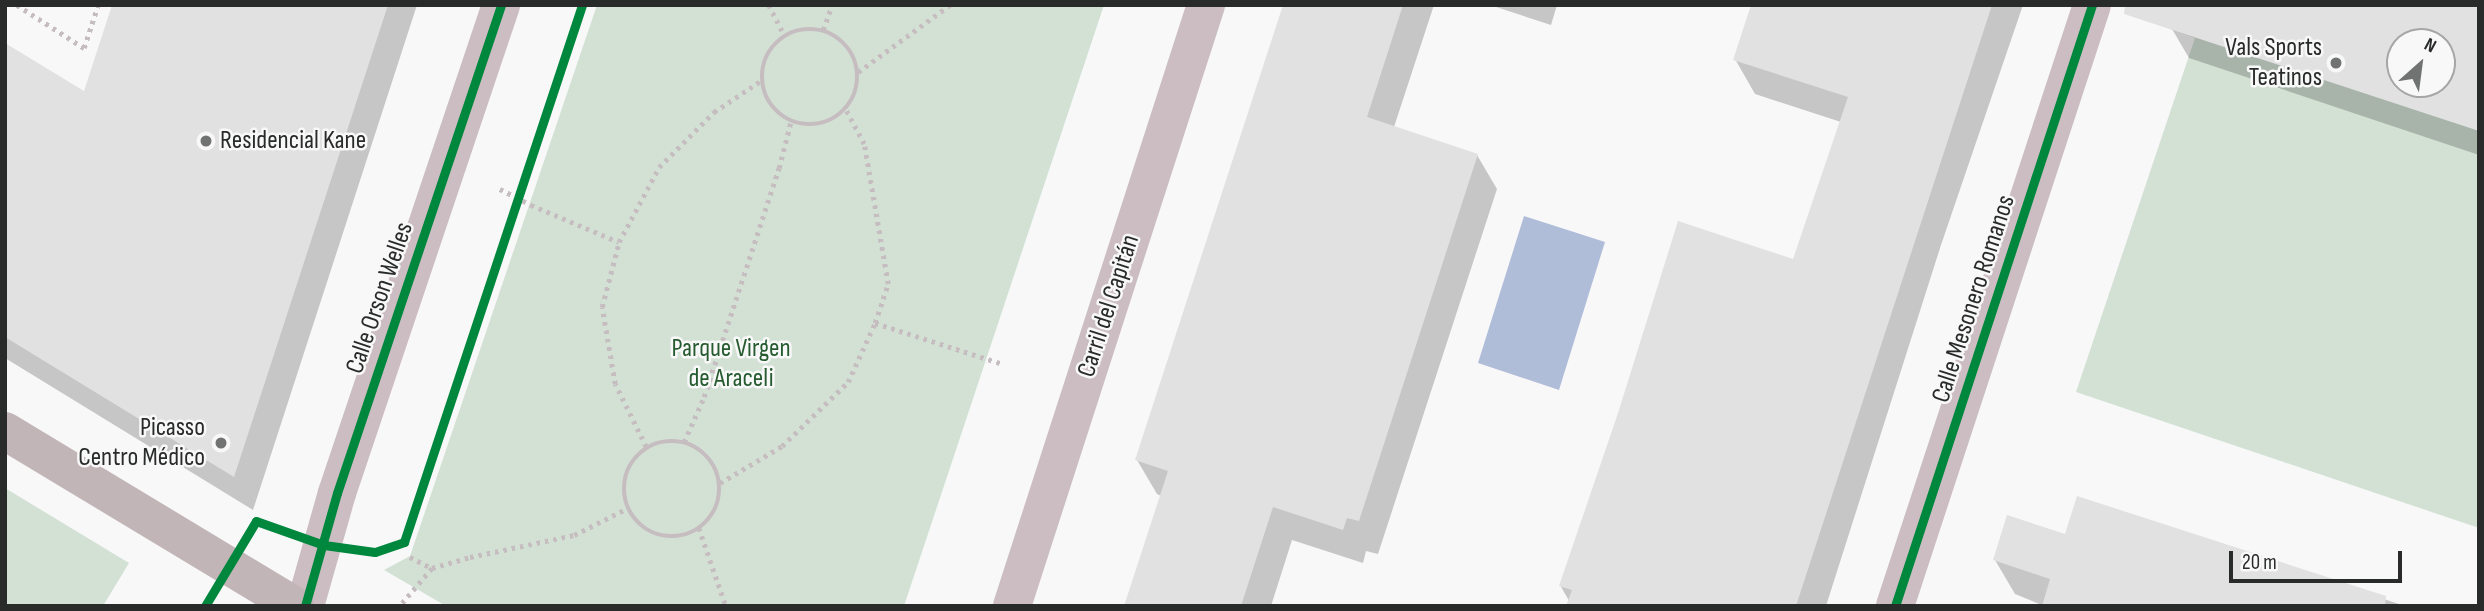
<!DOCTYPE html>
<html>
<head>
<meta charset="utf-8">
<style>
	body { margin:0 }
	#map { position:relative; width:2484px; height:611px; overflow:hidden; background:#f8f8f9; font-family:"Sofia Sans Condensed",sans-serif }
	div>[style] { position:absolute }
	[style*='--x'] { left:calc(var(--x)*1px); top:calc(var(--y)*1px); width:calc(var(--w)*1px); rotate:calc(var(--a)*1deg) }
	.green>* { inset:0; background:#d3e1d5 }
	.water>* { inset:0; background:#b0bdd9 }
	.shadow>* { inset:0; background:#0003 }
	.building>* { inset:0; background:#e1e1e2 }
	.path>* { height:4.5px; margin-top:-2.25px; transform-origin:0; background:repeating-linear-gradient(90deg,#c6bdc0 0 3.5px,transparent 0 8.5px) }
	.path>.ring { margin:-2.25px; padding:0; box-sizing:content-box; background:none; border:4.5px solid #c6bdc0; border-radius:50% }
	.minor>* { height:38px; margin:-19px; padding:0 19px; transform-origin:19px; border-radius:19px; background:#cbbdc1 }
	.major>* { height:38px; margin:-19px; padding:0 19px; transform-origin:19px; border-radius:19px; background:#c2b5b8 }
	.cycleway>* { height:9px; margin:-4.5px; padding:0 4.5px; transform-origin:4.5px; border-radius:4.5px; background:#00873e }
	.dots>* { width:19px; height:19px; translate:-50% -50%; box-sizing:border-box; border:4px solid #f8f8f9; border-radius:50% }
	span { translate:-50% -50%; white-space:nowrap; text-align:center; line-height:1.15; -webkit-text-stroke:5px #f8f8f9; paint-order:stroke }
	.poi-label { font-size:26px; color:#292a2a }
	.right { translate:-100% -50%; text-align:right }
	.left { translate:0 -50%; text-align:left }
	.street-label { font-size:26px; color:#292a2a }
	.park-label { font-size:26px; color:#265b2f }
	.frame { position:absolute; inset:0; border:7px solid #292a2a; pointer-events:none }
	.north { position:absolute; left:2386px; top:28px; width:70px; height:70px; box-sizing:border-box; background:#f8f8f9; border:2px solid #a5a6a6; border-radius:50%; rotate:28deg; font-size:19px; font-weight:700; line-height:28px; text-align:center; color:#292a2a }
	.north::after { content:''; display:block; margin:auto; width:24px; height:32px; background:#717272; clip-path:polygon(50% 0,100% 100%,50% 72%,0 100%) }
	.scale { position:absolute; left:2229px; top:551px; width:173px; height:32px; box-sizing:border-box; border:4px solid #292a2a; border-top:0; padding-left:9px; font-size:21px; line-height:24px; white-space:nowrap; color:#292a2a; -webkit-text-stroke:5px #f8f8f9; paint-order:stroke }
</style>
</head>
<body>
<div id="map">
	<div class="green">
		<div style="clip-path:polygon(597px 5px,1104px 5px,904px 606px,446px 606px,384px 570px,410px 556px)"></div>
		<div style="clip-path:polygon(evenodd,2479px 5px,2479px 528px,2076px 392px,2195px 38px,2170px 29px,2479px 5px,2400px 42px,2442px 42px,2442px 84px,2400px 84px,2400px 42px)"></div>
		<div style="clip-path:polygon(5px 488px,129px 563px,103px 606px,11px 606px,5px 602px)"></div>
	</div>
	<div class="water">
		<div style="clip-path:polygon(1524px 216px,1605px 242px,1559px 390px,1478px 363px)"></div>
	</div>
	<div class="shadow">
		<div style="clip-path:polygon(114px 5px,417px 5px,253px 510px,5px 358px,5px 45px,85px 94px)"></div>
		<div style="clip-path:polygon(1285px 5px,1434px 5px,1394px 127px,1477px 155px,1497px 189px,1378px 554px,1366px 551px,1363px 563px,1292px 540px,1271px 606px,1126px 606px,1161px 496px,1157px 494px,1137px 460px)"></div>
		<div style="clip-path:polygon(1490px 5px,1557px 5px,1551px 25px)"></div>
		<div style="clip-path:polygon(1760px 5px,2023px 5px,1941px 245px,1826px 606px,1572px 606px,1560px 585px,1794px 261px,1841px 122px,1755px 94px,1735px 59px)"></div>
		<div style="clip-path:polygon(evenodd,2479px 5px,2479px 155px,2189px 58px,2172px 29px,2479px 5px,2400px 42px,2442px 42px,2442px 84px,2400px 84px,2400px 42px)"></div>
		<div style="clip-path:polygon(2078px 498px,2405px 606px,2044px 606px,2015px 594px,1995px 560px,2066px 537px)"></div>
	</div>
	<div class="building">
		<div style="clip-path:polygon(112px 5px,388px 5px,234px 477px,5px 337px,5px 43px,84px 91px)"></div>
		<div style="clip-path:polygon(1283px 5px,1403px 5px,1367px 117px,1478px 154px,1359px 521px,1347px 518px,1343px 530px,1273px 507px,1241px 606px,1124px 606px,1168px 471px,1135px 460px)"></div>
		<div style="clip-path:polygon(1751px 5px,1992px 5px,1796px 606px,1566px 606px,1572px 590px,1559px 586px,1618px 413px,1678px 221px,1793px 259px,1848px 97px,1733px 60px)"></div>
		<div style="clip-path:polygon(evenodd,2125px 5px,2479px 5px,2479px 131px,2124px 14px,2125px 5px,2400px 42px,2442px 42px,2442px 84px,2400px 84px,2400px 42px)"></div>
		<div style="clip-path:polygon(2077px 496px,2386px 596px,2385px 606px,2042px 606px,2050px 579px,1993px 560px,2007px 515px,2065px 534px)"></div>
	</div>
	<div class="path">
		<div style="--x:17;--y:5;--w:80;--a:32.7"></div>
		<div style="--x:84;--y:48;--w:45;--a:-72"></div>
		<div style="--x:769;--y:5;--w:35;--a:63"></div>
		<div class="ring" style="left:762px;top:29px;width:91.5px;height:91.5px"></div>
		<div style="--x:823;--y:30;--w:27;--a:-70"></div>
		<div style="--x:858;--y:72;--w:114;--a:-36.1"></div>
		<div style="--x:500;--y:189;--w:35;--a:27"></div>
		<div style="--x:531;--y:205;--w:95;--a:22.8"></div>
		<div style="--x:875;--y:323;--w:134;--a:17.8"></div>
		<div class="ring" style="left:624px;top:441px;width:91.5px;height:91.5px"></div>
		<div style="--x:684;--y:442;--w:49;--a:-66"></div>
		<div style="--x:704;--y:397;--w:241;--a:-71.9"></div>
		<div style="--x:779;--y:168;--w:49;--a:-75.7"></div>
		<div style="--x:646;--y:447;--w:70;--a:-116.2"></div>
		<div style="--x:615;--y:384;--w:78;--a:-99.6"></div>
		<div style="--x:602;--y:307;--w:67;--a:-75.3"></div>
		<div style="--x:619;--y:242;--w:85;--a:-61.9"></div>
		<div style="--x:659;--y:167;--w:78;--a:-45"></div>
		<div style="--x:714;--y:112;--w:58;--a:-33.7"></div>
		<div style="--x:720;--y:483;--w:72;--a:-30.8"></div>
		<div style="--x:782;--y:446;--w:92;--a:-44.1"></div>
		<div style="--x:848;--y:382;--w:65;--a:-65.4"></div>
		<div style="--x:875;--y:323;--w:41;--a:-71.6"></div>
		<div style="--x:888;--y:284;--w:142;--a:-99.7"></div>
		<div style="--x:864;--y:144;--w:38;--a:-118"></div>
		<div style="--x:699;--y:528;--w:83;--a:70.9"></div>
		<div style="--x:410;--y:557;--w:25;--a:27"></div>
		<div style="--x:402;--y:603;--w:46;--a:-49.4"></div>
		<div style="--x:432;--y:568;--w:40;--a:-16"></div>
		<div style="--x:470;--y:557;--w:106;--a:-11.9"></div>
		<div style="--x:574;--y:535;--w:60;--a:-26.6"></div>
	</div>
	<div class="minor">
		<div style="--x:305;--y:606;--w:117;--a:-74.2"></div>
		<div style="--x:337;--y:493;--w:515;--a:-71.42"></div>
		<div style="--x:1012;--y:606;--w:632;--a:-72.11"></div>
		<div style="--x:1895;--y:606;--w:632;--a:-71.85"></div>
	</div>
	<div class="major">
		<div style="--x:5;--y:431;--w:339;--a:31.1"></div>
	</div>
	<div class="cycleway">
		<div style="--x:205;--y:606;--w:99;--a:-59"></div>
		<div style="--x:256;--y:521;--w:72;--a:19.4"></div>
		<div style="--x:324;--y:545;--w:51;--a:7.8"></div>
		<div style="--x:375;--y:552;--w:31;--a:-19"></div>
		<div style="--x:404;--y:542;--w:566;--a:-71.66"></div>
		<div style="--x:305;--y:606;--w:117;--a:-74.2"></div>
		<div style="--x:337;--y:493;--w:515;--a:-71.42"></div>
		<div style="--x:1895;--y:606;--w:632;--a:-71.85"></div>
	</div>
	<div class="dots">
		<div style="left:2336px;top:63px;background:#717272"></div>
		<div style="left:206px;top:141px;background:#717272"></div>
		<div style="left:221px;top:443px;background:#717272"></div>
	</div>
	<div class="poi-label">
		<span class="right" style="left:2322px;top:63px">Vals Sports<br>Teatinos</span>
		<span class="left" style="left:220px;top:141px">Residencial Kane</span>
		<span class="right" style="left:205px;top:443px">Picasso<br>Centro Médico</span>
	</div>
	<div class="street-label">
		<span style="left:380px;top:298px;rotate:-71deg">Calle Orson Welles</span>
		<span style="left:1974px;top:299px;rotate:-72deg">Calle Mesonero Romanos</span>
		<span style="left:1109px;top:306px;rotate:-72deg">Carril del Capitán</span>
	</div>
	<div class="park-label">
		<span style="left:731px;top:364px">Parque Virgen<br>de Araceli</span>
	</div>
	<div class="frame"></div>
	<div class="north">N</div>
	<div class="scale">20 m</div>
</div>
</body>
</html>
